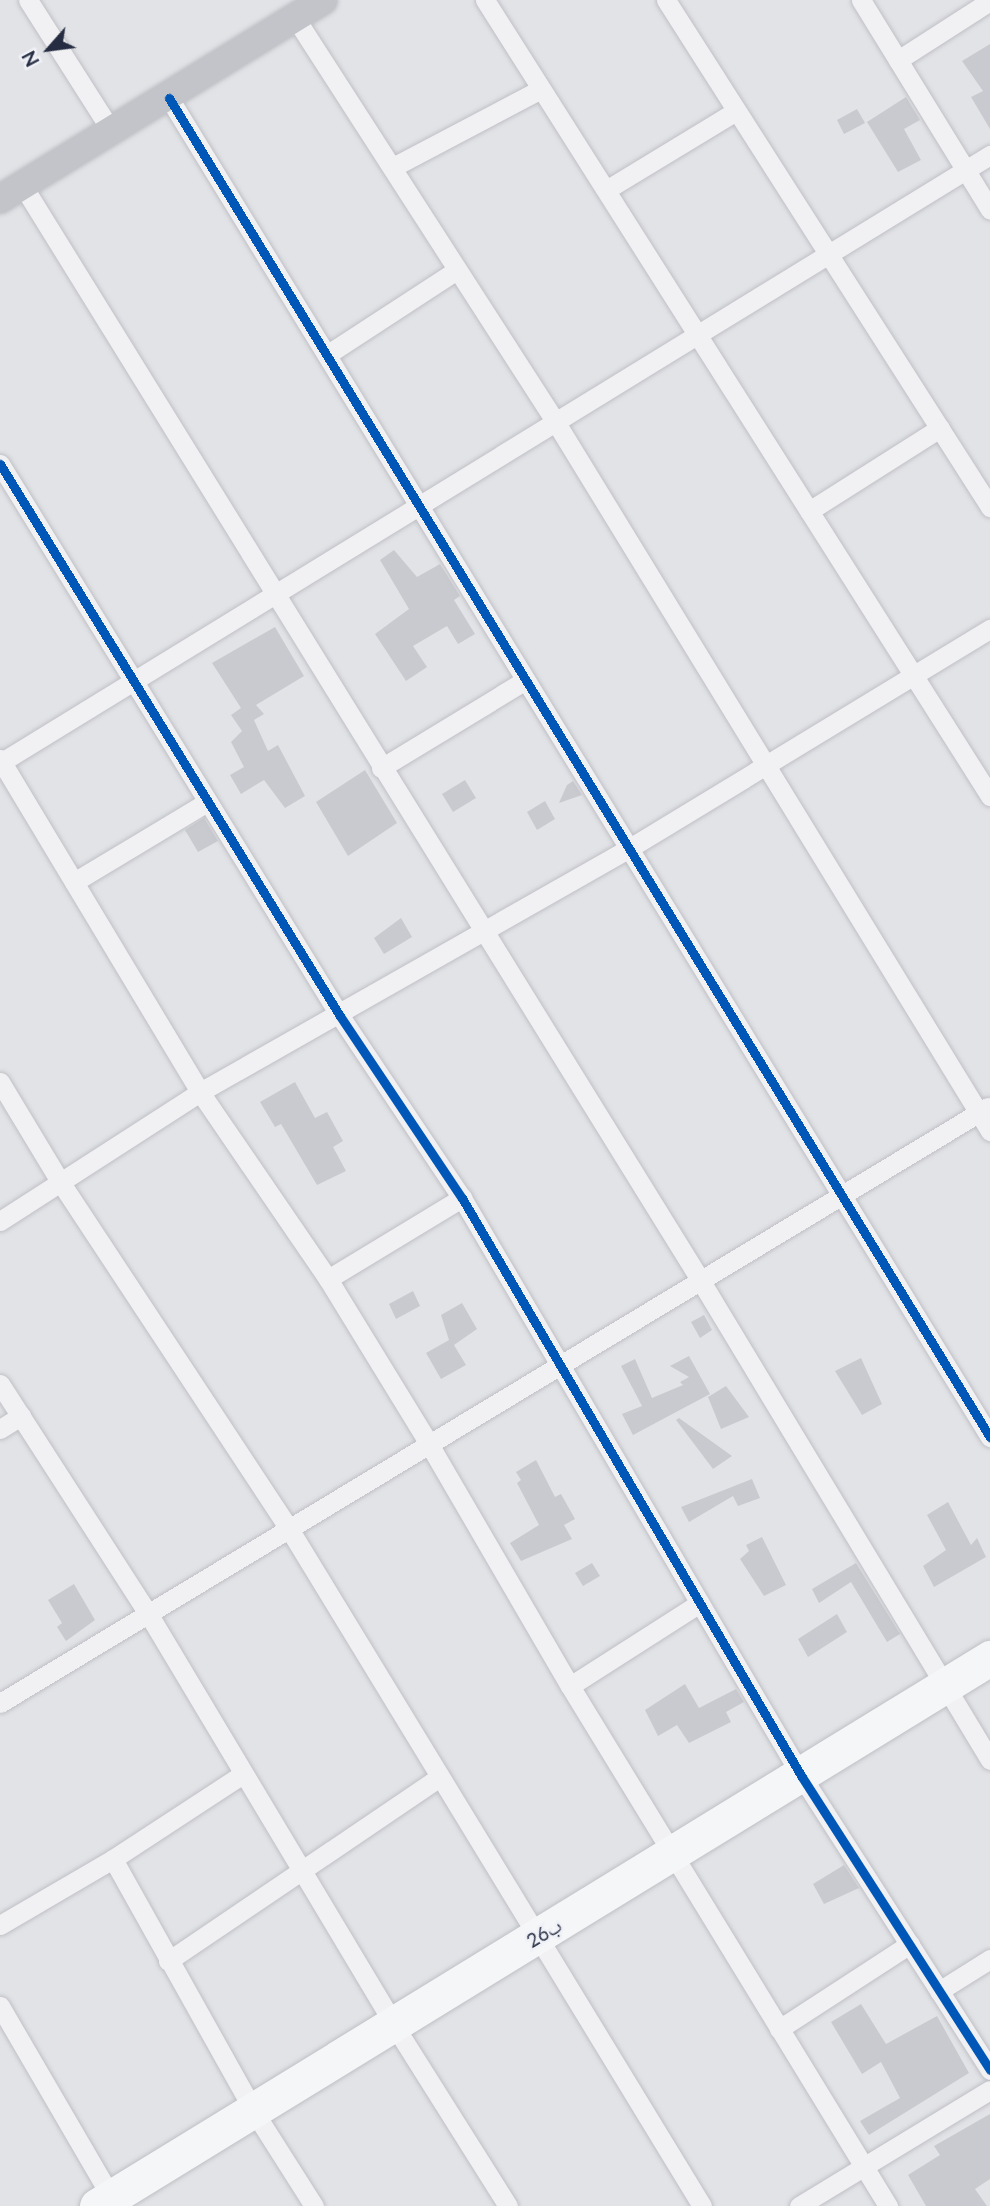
<!DOCTYPE html>
<html>
<head>
<meta charset="utf-8">
<style>
	body { margin:0 }
	#map { position:relative; width:990px; height:2206px; overflow:hidden; background:#e2e3e7; font-family:Lato,"Noto Naskh Arabic",sans-serif }
	div>[style] { position:absolute }
	[style*='--x'] { left:calc(var(--x)*1px); top:calc(var(--y)*1px); width:calc(var(--w)*1px); rotate:calc(var(--a)*1deg) }
	.building>* { inset:0; background:#c9cacf }
	.roads { filter:drop-shadow(0 0 2px #bfc0c5) drop-shadow(0 0 2px #bfc0c5) }
	.street>* { height:19px; margin:-9.5px; padding:0 9.5px; transform-origin:9.5px; border-radius:9.5px; background:#f1f1f4 }
	.secondary>* { height:28px; margin:-14px; padding:0 14px; transform-origin:14px; border-radius:14px; background:#c2c4ca }
	.highway>* { height:35px; margin:-17.5px; padding:0 17.5px; transform-origin:17.5px; border-radius:17.5px; background:#f5f6f7 }
	.cycleway>* { height:9px; margin:-4.5px; padding:0 4.5px; transform-origin:4.5px; border-radius:4.5px; background:#0057b8 }
	span { translate:-50% -50%; white-space:nowrap; text-align:center; line-height:1.15; -webkit-text-stroke:5px #eff1f7; paint-order:stroke }
	.street-label { font-size:19px; color:#262d42 }
	.north { position:absolute; left:14px; top:14px; width:70px; height:70px; -webkit-text-stroke:5px #eff1f7; paint-order:stroke; rotate:242deg; font-size:19px; font-weight:700; line-height:28px; text-align:center; color:#262d42 }
	.north::after { content:''; display:block; margin:auto; width:24px; height:32px; background:#262d42; clip-path:polygon(50% 0,100% 100%,50% 72%,0 100%) }
</style>
</head>
<body>
<div id="map">
	<div class="building">
		<div style="clip-path:polygon(990px 44px,990px 129px,971px 97px,983px 91px,962px 61px)"></div>
		<div style="clip-path:polygon(906px 97px,920px 120px,904px 129px,921px 160px,898px 172px,867px 122px)"></div>
		<div style="clip-path:polygon(857px 109px,865px 123px,844px 134px,837px 120px)"></div>
		<div style="clip-path:polygon(394px 550px,417px 577px,440px 564px,460px 596px,454px 600px,475px 634px,458px 644px,447px 626px,413px 646px,427px 667px,406px 681px,375px 634px,409px 609px,380px 560px)"></div>
		<div style="clip-path:polygon(275px 627px,304px 676px,256px 705px,264px 714px,254px 720px,268px 751px,278px 745px,305px 796px,285px 808px,264px 780px,241px 794px,230px 775px,244px 767px,231px 742px,242px 731px,231px 715px,241px 708px,212px 663px)"></div>
		<div style="clip-path:polygon(365px 770px,397px 823px,348px 856px,316px 802px)"></div>
		<div style="clip-path:polygon(465px 780px,476px 798px,453px 812px,442px 794px)"></div>
		<div style="clip-path:polygon(573px 781px,582px 795px,559px 803px,567px 785px)"></div>
		<div style="clip-path:polygon(545px 801px,555px 819px,537px 830px,527px 812px)"></div>
		<div style="clip-path:polygon(204px 818px,218px 841px,198px 852px,185px 830px)"></div>
		<div style="clip-path:polygon(401px 918px,412px 937px,384px 954px,374px 938px)"></div>
		<div style="clip-path:polygon(295px 1082px,315px 1118px,327px 1112px,343px 1141px,333px 1147px,346px 1171px,317px 1185px,281px 1124px,275px 1127px,260px 1102px)"></div>
		<div style="clip-path:polygon(413px 1291px,420px 1306px,396px 1319px,389px 1304px)"></div>
		<div style="clip-path:polygon(462px 1303px,477px 1329px,454px 1345px,466px 1365px,441px 1379px,426px 1353px,449px 1340px,441px 1315px)"></div>
		<div style="clip-path:polygon(704px 1315px,712px 1330px,700px 1338px,691px 1322px)"></div>
		<div style="clip-path:polygon(689px 1356px,710px 1394px,633px 1435px,622px 1414px,642px 1406px,621px 1366px,635px 1359px,652px 1398px,683px 1385px,680px 1382px,689px 1377px,670px 1366px)"></div>
		<div style="clip-path:polygon(861px 1358px,882px 1404px,862px 1415px,835px 1371px)"></div>
		<div style="clip-path:polygon(726px 1386px,749px 1417px,721px 1429px,708px 1397px)"></div>
		<div style="clip-path:polygon(679px 1418px,732px 1456px,713px 1469px,676px 1420px)"></div>
		<div style="clip-path:polygon(536px 1460px,555px 1497px,561px 1494px,575px 1519px,564px 1525px,572px 1539px,521px 1561px,510px 1543px,539px 1525px,517px 1483px,521px 1480px,516px 1472px)"></div>
		<div style="clip-path:polygon(752px 1479px,760px 1498px,738px 1506px,733px 1496px,689px 1522px,681px 1507px)"></div>
		<div style="clip-path:polygon(948px 1502px,971px 1545px,977px 1538px,986px 1557px,934px 1587px,923px 1566px,946px 1550px,927px 1515px)"></div>
		<div style="clip-path:polygon(762px 1537px,786px 1585px,764px 1596px,740px 1559px,749px 1551px,746px 1545px)"></div>
		<div style="clip-path:polygon(592px 1563px,600px 1576px,583px 1586px,575px 1573px)"></div>
		<div style="clip-path:polygon(856px 1563px,900px 1634px,887px 1642px,851px 1582px,819px 1603px,812px 1589px)"></div>
		<div style="clip-path:polygon(74px 1584px,95px 1620px,66px 1641px,57px 1627px,62px 1623px,48px 1600px)"></div>
		<div style="clip-path:polygon(837px 1614px,847px 1632px,808px 1657px,798px 1639px)"></div>
		<div style="clip-path:polygon(685px 1684px,699px 1708px,736px 1689px,744px 1702px,726px 1712px,731px 1722px,689px 1743px,677px 1725px,658px 1736px,645px 1710px)"></div>
		<div style="clip-path:polygon(844px 1865px,859px 1888px,824px 1904px,813px 1884px)"></div>
		<div style="clip-path:polygon(861px 2004px,886px 2044px,937px 2016px,969px 2073px,869px 2135px,860px 2121px,900px 2098px,881px 2062px,862px 2074px,831px 2022px)"></div>
		<div style="clip-path:polygon(990px 2114px,990px 2179px,975px 2189px,987px 2206px,926px 2206px,908px 2175px,940px 2155px,934px 2146px)"></div>
	</div>
	<div class="roads">
		<div class="street">
			<div style="--x:28;--y:0;--w:156;--a:57.5"></div>
			<div style="--x:485;--y:0;--w:943;--a:57.61"></div>
			<div style="--x:666;--y:0;--w:602;--a:57.42"></div>
			<div style="--x:861;--y:0;--w:246;--a:58.4"></div>
			<div style="--x:294;--y:16;--w:482;--a:57.2"></div>
			<div style="--x:555;--y:421;--w:833;--a:58.51"></div>
			<div style="--x:898;--y:60;--w:109;--a:-32.7"></div>
			<div style="--x:169;--y:98;--w:1571;--a:58.49"></div>
			<div style="--x:393;--y:167;--w:167;--a:-27.8"></div>
			<div style="--x:23;--y:186;--w:1290;--a:58.24"></div>
			<div style="--x:702;--y:1283;--w:557;--a:58.88"></div>
			<div style="--x:606;--y:190;--w:152;--a:-31.3"></div>
			<div style="--x:328;--y:354;--w:154;--a:-33.1"></div>
			<div style="--x:0;--y:464;--w:648;--a:58.37"></div>
			<div style="--x:340;--y:1016;--w:219;--a:56.2"></div>
			<div style="--x:462;--y:1198;--w:671;--a:59.58"></div>
			<div style="--x:802;--y:1777;--w:348;--a:57.3"></div>
			<div style="--x:809;--y:511;--w:155;--a:-32.4"></div>
			<div style="--x:0;--y:759;--w:388;--a:59"></div>
			<div style="--x:200;--y:1092;--w:227;--a:55.6"></div>
			<div style="--x:328;--y:1279;--w:193;--a:58.5"></div>
			<div style="--x:429;--y:1444;--w:280;--a:59.8"></div>
			<div style="--x:570;--y:1686;--w:610;--a:58.55"></div>
			<div style="--x:0;--y:763;--w:1162;--a:-31.56"></div>
			<div style="--x:381;--y:768;--w:167;--a:-31.3"></div>
			<div style="--x:74;--y:882;--w:155;--a:-31"></div>
			<div style="--x:0;--y:1082;--w:118;--a:58.9"></div>
			<div style="--x:61;--y:1183;--w:412;--a:56.6"></div>
			<div style="--x:288;--y:1527;--w:795;--a:58.63"></div>
			<div style="--x:0;--y:1221;--w:238;--a:-32.8"></div>
			<div style="--x:200;--y:1092;--w:492;--a:-29.6"></div>
			<div style="--x:628;--y:849;--w:424;--a:-31.3"></div>
			<div style="--x:328;--y:1279;--w:157;--a:-31.2"></div>
			<div style="--x:0;--y:1384;--w:275;--a:57.2"></div>
			<div style="--x:149;--y:1615;--w:478;--a:59.1"></div>
			<div style="--x:394;--y:2025;--w:214;--a:57.8"></div>
			<div style="--x:0;--y:1429;--w:25;--a:-32"></div>
			<div style="--x:570;--y:1686;--w:154;--a:-32.6"></div>
			<div style="--x:0;--y:1703;--w:1154;--a:-31.1"></div>
			<div style="--x:113;--y:1859;--w:287;--a:60.8"></div>
			<div style="--x:253;--y:2110;--w:114;--a:57.6"></div>
			<div style="--x:0;--y:1925;--w:131;--a:-30.3"></div>
			<div style="--x:113;--y:1859;--w:155;--a:-33.2"></div>
			<div style="--x:168;--y:1961;--w:326;--a:-34.1"></div>
			<div style="--x:939;--y:1991;--w:60;--a:-32.1"></div>
			<div style="--x:0;--y:2006;--w:230;--a:59.8"></div>
			<div style="--x:779;--y:2029;--w:156;--a:-33"></div>
			<div style="--x:799;--y:2206;--w:223;--a:-31.3"></div>
		</div>
		<div class="secondary">
			<div style="--x:0;--y:199;--w:379;--a:-31.6"></div>
		</div>
		<div class="highway">
			<div style="--x:97;--y:2206;--w:1048;--a:-31.54"></div>
		</div>
	</div>
	<div class="cycleway">
		<div style="--x:169;--y:98;--w:1571;--a:58.49"></div>
		<div style="--x:0;--y:464;--w:648;--a:58.37"></div>
		<div style="--x:340;--y:1016;--w:219;--a:56.2"></div>
		<div style="--x:462;--y:1198;--w:671;--a:59.58"></div>
		<div style="--x:802;--y:1777;--w:348;--a:57.3"></div>
	</div>
	<div class="street-label">
		<span style="left:544px;top:1933px;rotate:-31deg">26ب</span>
	</div>
	<div class="north">N</div>
</div>
</body>
</html>
